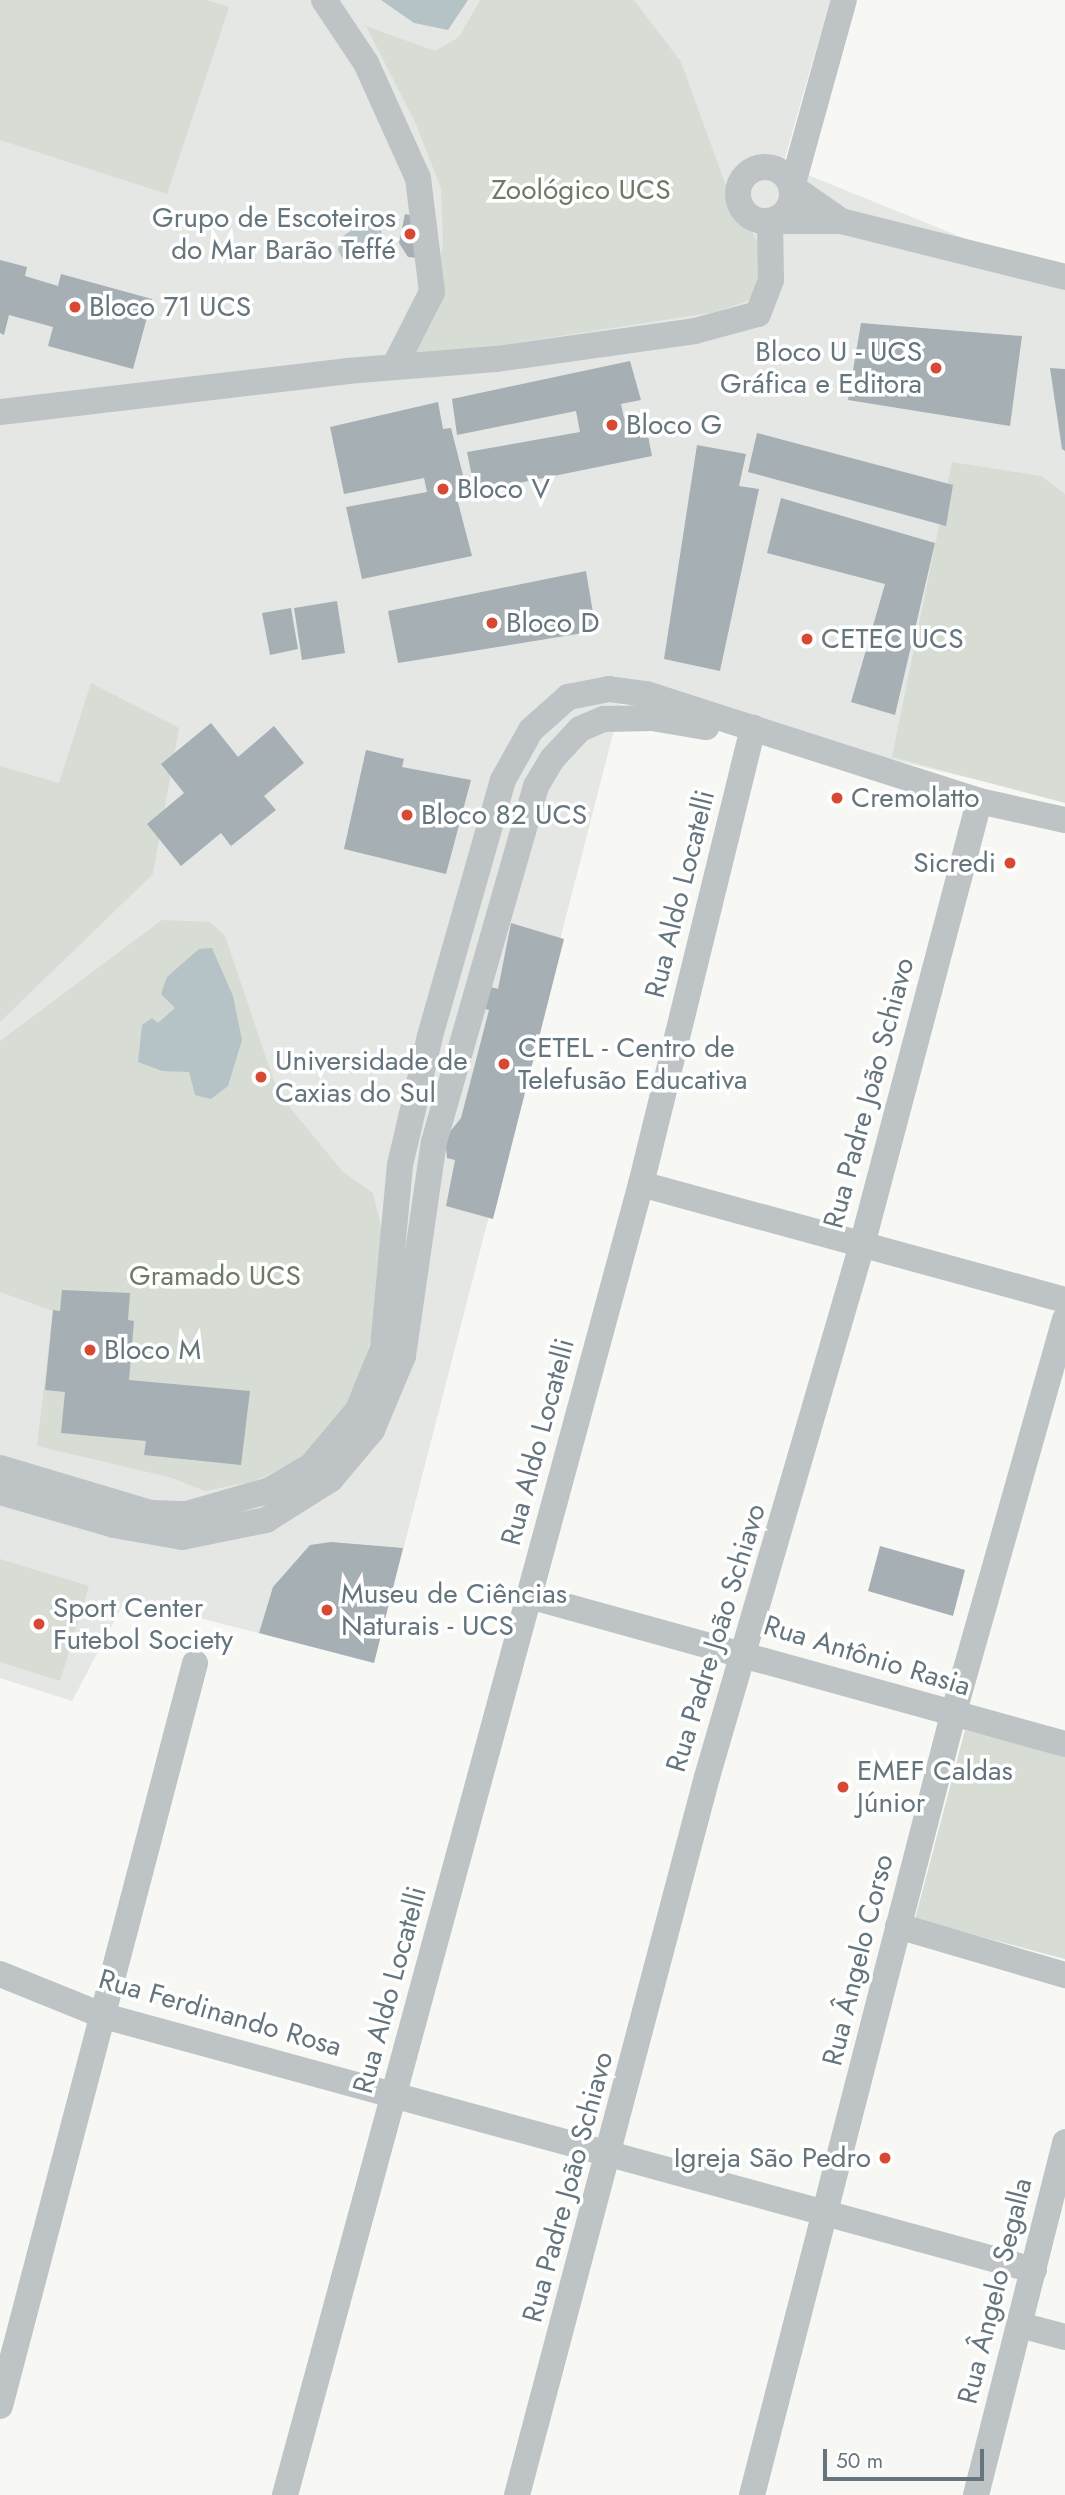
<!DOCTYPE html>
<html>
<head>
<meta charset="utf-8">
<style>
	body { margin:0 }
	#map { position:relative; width:1065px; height:2495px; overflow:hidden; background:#f7f7f4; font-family:Jost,sans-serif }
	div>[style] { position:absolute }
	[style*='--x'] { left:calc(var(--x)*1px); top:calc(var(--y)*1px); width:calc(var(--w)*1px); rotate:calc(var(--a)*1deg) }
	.built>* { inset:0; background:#e5e7e5 }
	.green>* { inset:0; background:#d7dcd4 }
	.water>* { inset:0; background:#b6c3c6 }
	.building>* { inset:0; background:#a6afb3 }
	.minor>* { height:26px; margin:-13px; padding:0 13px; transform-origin:13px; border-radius:13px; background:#bec3c6 }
	.minor>.ring { margin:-13px; padding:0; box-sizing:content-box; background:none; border:26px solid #bec3c6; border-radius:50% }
	.dots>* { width:19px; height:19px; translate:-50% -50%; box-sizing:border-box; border:4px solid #fff; border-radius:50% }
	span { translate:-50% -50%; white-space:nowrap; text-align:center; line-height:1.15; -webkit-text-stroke:7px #fff; paint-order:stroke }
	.park-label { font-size:28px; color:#6c7b66 }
	.poi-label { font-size:28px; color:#64757d }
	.right { translate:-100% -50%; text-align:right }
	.left { translate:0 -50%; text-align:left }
	.street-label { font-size:28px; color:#64757d }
	.scale { position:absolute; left:823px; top:2449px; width:161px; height:32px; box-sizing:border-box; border:4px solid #64757d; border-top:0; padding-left:9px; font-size:21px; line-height:24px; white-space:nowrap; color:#64757d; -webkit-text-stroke:5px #fff; paint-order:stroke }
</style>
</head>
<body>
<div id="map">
	<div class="built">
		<div style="clip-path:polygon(0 0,830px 0,783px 165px,1065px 279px,1065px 801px,623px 695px,374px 1663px,126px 1599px,72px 1701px,0 1678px)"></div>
	</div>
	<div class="green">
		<div style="clip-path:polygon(0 0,206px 0,229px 7px,167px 194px,0 140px)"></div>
		<div style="clip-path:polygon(480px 0,634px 0,681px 62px,725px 183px,762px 250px,761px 296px,716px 312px,405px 360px,434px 293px,443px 244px,441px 188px,415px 122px,366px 26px,435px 51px,459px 37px)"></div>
		<div style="clip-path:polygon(952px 462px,1041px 476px,1065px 494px,1065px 803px,892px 757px)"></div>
		<div style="clip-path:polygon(91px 683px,179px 728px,153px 874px,0 1022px,0 766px,59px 783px)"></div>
		<div style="clip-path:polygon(162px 920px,210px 922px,225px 936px,278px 1093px,343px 1172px,373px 1193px,383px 1234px,376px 1323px,356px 1387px,327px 1436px,293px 1463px,255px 1481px,205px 1491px,169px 1477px,37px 1446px,53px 1311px,0 1292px,0 1041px)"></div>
		<div style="clip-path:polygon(0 1559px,89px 1586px,60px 1681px,0 1662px)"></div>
		<div style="clip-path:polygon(965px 1730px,1065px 1756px,1065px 1959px,915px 1919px)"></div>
	</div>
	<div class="water">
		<div style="clip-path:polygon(381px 0,468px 0,448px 30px,414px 23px)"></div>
		<div style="clip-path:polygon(364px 222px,380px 226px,384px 243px,357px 261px,342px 258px,338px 250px,340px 238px)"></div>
		<div style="clip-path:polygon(212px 948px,233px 996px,242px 1040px,228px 1086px,211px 1099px,195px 1095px,189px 1072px,162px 1071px,138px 1062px,142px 1025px,152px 1018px,158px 1023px,175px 1008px,161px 994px,167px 977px,199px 949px)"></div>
	</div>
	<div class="building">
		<div style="clip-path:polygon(405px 214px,420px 217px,419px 258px,408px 257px,399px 243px)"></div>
		<div style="clip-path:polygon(0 260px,27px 267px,25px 276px,58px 286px,61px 274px,152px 299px,133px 369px,48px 346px,53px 327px,9px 315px,4px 335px,0 333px)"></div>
		<div style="clip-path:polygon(861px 323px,1022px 336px,1010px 426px,848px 400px)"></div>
		<div style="clip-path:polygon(630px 361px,641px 400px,621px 404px,624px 418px,644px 415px,652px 456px,475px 492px,467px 452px,580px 432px,576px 411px,457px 435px,452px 399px)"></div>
		<div style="clip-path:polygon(1050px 368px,1065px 369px,1065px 451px,1062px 449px)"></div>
		<div style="clip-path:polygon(438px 402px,443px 429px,451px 428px,466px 487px,455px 491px,472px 556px,362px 579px,346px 507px,427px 492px,424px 478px,344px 494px,330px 427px)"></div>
		<div style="clip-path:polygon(757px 433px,953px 485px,946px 526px,748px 472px)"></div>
		<div style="clip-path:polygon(697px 445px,746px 454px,739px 486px,759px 489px,720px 671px,664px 659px)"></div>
		<div style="clip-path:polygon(781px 498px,935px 543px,895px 715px,851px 702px,885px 584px,767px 553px)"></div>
		<div style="clip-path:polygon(586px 571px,596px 631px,398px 663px,388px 611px)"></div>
		<div style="clip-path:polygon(337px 601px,345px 653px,302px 660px,294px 608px)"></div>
		<div style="clip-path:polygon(291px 608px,298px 649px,270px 655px,262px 613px)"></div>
		<div style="clip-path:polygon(211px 723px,238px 757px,274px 726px,304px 763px,264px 796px,276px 810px,231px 846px,221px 833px,181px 866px,147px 824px,184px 793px,161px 764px)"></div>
		<div style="clip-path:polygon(366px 750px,404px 759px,402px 767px,471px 780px,446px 874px,344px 849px)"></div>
		<div style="clip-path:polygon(511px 923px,564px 939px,493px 1219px,446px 1206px,455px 1160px,447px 1158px,445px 1138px,461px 1118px,489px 1010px,482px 1008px,487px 986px,498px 989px)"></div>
		<div style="clip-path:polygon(62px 1290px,130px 1293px,128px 1320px,134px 1321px,129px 1380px,250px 1391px,241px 1465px,144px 1455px,146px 1441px,61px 1433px,65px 1392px,45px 1390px,53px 1310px,60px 1311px)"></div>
		<div style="clip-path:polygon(331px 1542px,403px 1548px,374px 1663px,259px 1633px,273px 1587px,310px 1545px)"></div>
		<div style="clip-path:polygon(880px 1546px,965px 1570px,953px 1616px,868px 1591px)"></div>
	</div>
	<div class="minor">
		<div style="--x:324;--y:0;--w:76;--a:56.3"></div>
		<div style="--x:366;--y:63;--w:126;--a:65.7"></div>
		<div style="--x:418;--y:178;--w:115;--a:83"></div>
		<div style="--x:432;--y:292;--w:84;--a:116.9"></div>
		<div class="ring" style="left:738px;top:167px;width:28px;height:28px"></div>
		<div style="--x:841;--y:221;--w:60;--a:-145.2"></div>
		<div style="--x:792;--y:187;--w:194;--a:-74.5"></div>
		<div style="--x:0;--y:412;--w:349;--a:-6.7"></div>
		<div style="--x:347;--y:371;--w:149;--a:-4.6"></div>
		<div style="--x:496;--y:359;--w:201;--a:-8"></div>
		<div style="--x:695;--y:331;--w:65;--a:-15.1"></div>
		<div style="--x:758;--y:314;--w:36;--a:-69"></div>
		<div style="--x:771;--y:280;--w:59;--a:-91"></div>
		<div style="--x:770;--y:221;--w:71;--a:0"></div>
		<div style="--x:841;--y:221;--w:231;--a:14"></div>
		<div style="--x:641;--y:1184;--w:440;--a:15.3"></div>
		<div style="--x:0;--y:1468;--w:158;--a:16.6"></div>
		<div style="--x:151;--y:1513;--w:36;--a:2"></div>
		<div style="--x:187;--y:1514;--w:86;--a:-16.1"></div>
		<div style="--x:270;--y:1490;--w:48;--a:-30.3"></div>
		<div style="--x:311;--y:1466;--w:73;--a:-50"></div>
		<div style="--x:358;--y:1410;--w:67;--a:-68"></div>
		<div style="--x:383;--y:1348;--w:184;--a:-84.7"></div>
		<div style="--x:400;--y:1165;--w:132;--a:-76.9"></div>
		<div style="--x:430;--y:1036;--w:266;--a:-74.1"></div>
		<div style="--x:503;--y:780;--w:57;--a:-60.8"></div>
		<div style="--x:531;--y:730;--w:50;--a:-41.7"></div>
		<div style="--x:568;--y:697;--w:42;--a:-11"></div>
		<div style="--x:609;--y:689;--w:37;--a:8"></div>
		<div style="--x:646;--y:694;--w:350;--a:17.8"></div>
		<div style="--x:979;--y:801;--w:88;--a:12.5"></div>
		<div style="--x:0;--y:1492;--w:119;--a:16.1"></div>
		<div style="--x:114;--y:1525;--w:69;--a:10"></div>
		<div style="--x:182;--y:1537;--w:86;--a:-11.4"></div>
		<div style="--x:266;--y:1520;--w:77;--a:-32.2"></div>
		<div style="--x:331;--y:1479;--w:64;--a:-50.1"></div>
		<div style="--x:372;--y:1430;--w:80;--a:-67.3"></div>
		<div style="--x:403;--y:1356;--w:216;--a:-81.8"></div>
		<div style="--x:434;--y:1142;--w:370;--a:-74"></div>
		<div style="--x:536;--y:786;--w:31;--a:-59"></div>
		<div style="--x:552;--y:759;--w:41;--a:-47"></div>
		<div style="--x:580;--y:729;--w:26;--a:-23"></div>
		<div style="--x:604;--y:719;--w:48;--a:-1.2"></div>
		<div style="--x:652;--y:718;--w:55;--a:9.5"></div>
		<div style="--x:529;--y:1596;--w:556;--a:15.44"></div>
		<div style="--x:898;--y:1926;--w:174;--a:16.4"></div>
		<div style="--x:0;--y:1974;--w:112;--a:22"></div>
		<div style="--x:104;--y:2016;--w:964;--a:15.28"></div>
		<div style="--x:1020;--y:2325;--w:47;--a:14.9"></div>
		<div style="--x:0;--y:2406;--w:768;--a:-75.29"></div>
		<div style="--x:285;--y:2495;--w:1358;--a:-74.81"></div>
		<div style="--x:641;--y:1184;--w:470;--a:-76.2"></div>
		<div style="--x:517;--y:2495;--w:743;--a:-75.18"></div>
		<div style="--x:707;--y:1777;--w:554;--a:-73.76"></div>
		<div style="--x:862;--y:1245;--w:459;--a:-75.2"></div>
		<div style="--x:752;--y:2495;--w:805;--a:-75.55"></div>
		<div style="--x:953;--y:1715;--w:411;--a:-74.2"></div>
		<div style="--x:976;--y:2495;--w:364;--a:-75.8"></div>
	</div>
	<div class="dots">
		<div style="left:410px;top:234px;background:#d84933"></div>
		<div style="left:75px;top:307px;background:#d84933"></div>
		<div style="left:936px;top:368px;background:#d84933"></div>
		<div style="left:612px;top:425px;background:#d84933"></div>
		<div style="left:443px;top:489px;background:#d84933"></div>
		<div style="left:492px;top:623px;background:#d84933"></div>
		<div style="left:807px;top:639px;background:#d84933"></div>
		<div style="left:837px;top:798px;background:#d84933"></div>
		<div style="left:407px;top:815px;background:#d84933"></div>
		<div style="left:1010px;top:863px;background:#d84933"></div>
		<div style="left:504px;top:1064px;background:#d84933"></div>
		<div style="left:261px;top:1077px;background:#d84933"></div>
		<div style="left:90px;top:1350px;background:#d84933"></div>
		<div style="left:327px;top:1610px;background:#d84933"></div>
		<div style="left:39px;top:1624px;background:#d84933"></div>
		<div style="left:843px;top:1787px;background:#d84933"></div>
		<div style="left:885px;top:2158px;background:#d84933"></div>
	</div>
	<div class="park-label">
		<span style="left:581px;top:190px">Zoológico UCS</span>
		<span style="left:215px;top:1276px">Gramado UCS</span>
	</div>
	<div class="poi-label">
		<span class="right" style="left:396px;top:234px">Grupo de Escoteiros<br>do Mar Barão Teffé</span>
		<span class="left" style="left:89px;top:307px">Bloco 71 UCS</span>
		<span class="right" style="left:922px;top:368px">Bloco U - UCS<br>Gráfica e Editora</span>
		<span class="left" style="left:626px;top:425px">Bloco G</span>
		<span class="left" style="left:457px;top:489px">Bloco V</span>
		<span class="left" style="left:506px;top:623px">Bloco D</span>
		<span class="left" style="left:821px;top:639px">CETEC UCS</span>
		<span class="left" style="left:851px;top:798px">Cremolatto</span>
		<span class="left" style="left:421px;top:815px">Bloco 82 UCS</span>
		<span class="right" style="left:996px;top:863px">Sicredi</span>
		<span class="left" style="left:518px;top:1064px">CETEL - Centro de<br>Telefusão Educativa</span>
		<span class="left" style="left:275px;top:1077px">Universidade de<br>Caxias do Sul</span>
		<span class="left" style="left:104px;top:1350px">Bloco M</span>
		<span class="left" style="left:341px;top:1610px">Museu de Ciências<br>Naturais - UCS</span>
		<span class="left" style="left:53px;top:1624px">Sport Center<br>Futebol Society</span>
		<span class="left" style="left:857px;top:1787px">EMEF Caldas<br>Júnior</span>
		<span class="right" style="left:871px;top:2158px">Igreja São Pedro</span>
	</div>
	<div class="street-label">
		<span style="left:680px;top:894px;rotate:-76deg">Rua Aldo Locatelli</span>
		<span style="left:869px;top:1093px;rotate:-75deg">Rua Padre João Schiavo</span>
		<span style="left:538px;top:1442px;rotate:-75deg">Rua Aldo Locatelli</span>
		<span style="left:716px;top:1638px;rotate:-73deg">Rua Padre João Schiavo</span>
		<span style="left:867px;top:1656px;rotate:17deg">Rua Antônio Rasia</span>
		<span style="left:858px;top:1960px;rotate:-76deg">Rua Ângelo Corso</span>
		<span style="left:390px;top:1990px;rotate:-75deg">Rua Aldo Locatelli</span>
		<span style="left:220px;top:2013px;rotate:16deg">Rua Ferdinando Rosa</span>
		<span style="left:568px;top:2187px;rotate:-75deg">Rua Padre João Schiavo</span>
		<span style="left:995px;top:2291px;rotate:-76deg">Rua Ângelo Segalla</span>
	</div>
	<div class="scale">50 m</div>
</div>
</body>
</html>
